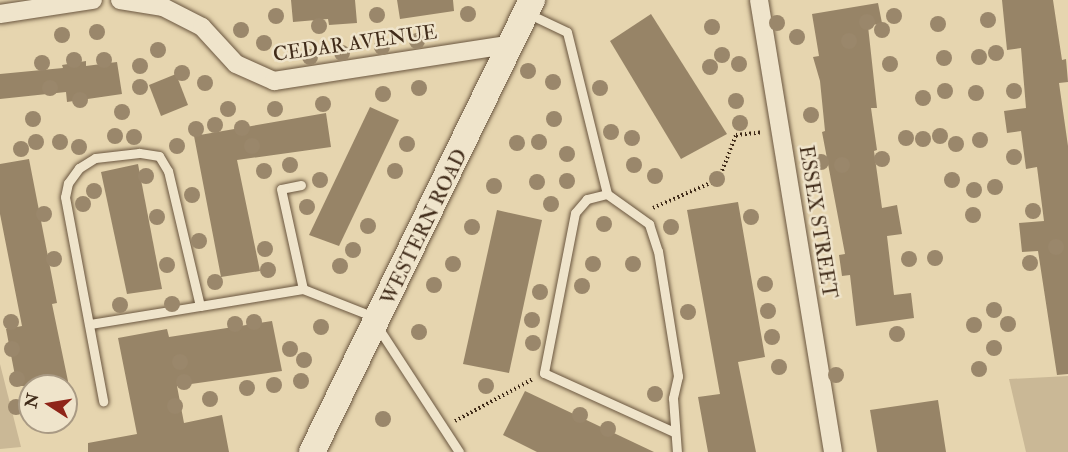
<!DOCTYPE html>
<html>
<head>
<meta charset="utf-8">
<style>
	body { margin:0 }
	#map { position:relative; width:1068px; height:452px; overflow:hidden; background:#e6d5af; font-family:"IM FELL Double Pica",serif }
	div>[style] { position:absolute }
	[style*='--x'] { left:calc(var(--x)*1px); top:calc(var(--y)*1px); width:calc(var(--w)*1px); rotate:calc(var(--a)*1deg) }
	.green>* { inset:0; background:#cab896 }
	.building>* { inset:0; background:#978467 }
	.path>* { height:4px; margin-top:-2px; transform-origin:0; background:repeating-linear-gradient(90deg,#412c1a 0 1.5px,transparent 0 4.5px) }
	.roads { filter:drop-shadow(0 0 2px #6a563f) drop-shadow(0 0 2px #6a563f) }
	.service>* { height:9px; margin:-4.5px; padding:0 4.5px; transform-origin:4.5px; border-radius:4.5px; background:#efe4cb }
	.minor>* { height:18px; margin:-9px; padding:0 9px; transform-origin:9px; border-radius:9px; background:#efe4cb }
	.secondary>* { height:26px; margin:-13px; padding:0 13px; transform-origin:13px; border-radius:13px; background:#efe4cb }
	.trees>* { width:16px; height:16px; margin:-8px; border-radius:50%; background:#9a876b }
	span { translate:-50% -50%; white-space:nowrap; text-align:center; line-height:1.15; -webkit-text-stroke:5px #efe4cb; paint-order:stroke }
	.street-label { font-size:20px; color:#412c1a }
	.north { position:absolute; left:18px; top:374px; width:60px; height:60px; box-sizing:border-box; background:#efe4cb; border:2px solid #a99a84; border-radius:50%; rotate:282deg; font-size:16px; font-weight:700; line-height:24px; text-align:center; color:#412c1a }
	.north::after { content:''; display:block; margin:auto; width:21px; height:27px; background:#8f2418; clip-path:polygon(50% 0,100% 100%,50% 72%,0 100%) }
</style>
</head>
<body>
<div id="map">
	<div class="green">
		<div style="clip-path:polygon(0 364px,21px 447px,0 449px)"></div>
		<div style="clip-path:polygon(1068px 376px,1068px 452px,1026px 452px,1009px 379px)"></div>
	</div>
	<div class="building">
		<div style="clip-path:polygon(291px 0,355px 0,357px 23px,329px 25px,328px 19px,293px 22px)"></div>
		<div style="clip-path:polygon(397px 0,453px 0,454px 11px,400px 19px)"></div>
		<div style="clip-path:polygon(1002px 0,1053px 0,1062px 60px,1066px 59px,1068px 82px,1059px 83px,1068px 146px,1068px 374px,1057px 375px,1038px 251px,1022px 252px,1019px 223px,1044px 221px,1037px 167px,1026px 169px,1021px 131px,1007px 133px,1004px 111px,1026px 108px,1021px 48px,1007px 50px)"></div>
		<div style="clip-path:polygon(878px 3px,882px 23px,868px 26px,877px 108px,871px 108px,877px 150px,874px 151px,882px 208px,897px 205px,902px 234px,887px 236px,894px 295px,911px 293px,914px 318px,856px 326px,850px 275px,842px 276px,839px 255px,845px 254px,822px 132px,825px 131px,820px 81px,813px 57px,819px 56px,812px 14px)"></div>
		<div style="clip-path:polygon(651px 14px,727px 134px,681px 159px,610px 41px)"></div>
		<div style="clip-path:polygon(86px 61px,86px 66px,117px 62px,122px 94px,67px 102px,66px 92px,0 99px,0 74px,63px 68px,62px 65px)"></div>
		<div style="clip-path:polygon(176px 74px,188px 105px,161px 116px,149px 85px)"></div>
		<div style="clip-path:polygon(370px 107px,399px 120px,339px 246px,309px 235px)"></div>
		<div style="clip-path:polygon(326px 113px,331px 147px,237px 160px,260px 271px,221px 277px,194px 136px)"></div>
		<div style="clip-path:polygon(29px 159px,57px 303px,52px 304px,69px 386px,17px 386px,6px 329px,22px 326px,0 214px,0 164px)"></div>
		<div style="clip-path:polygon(138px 164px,162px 289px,127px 294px,101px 172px)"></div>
		<div style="clip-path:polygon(738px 202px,765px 357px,738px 362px,756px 452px,708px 452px,698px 397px,720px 394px,687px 210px)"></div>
		<div style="clip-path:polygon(497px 210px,542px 220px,509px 373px,463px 364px)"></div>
		<div style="clip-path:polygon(272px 321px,282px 371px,177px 386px,184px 423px,222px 415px,229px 452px,88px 452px,88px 443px,137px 434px,118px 338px,167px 329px,169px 337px)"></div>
		<div style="clip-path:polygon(525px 391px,654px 452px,537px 452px,503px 435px)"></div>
		<div style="clip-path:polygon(938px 400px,946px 452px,877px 452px,870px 410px)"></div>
	</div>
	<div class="path">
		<div style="--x:653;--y:208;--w:72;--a:-23.7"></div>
		<div style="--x:719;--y:179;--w:47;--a:-68.9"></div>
		<div style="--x:736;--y:135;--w:27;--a:-6"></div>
		<div style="--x:455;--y:421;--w:89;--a:-28.3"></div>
	</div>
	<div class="roads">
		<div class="service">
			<div style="--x:527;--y:13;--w:44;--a:25.4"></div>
			<div style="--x:567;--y:32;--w:167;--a:76.1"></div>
			<div style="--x:607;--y:194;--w:52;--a:35.5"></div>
			<div style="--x:649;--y:224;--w:28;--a:72"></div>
			<div style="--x:658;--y:251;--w:127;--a:80.9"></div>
			<div style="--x:678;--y:376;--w:23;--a:103"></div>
			<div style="--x:673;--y:398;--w:54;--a:85.8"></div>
			<div style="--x:301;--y:185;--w:20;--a:169"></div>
			<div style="--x:281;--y:189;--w:102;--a:77.6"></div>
			<div style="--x:607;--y:194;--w:21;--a:166"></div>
			<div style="--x:587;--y:199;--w:18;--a:131"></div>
			<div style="--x:575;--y:213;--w:163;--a:101"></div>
			<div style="--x:544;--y:373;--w:143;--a:24.4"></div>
			<div style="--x:200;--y:306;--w:104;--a:-9.4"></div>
			<div style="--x:303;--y:289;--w:79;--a:21.4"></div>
			<div style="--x:90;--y:324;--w:111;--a:-9.3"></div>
			<div style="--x:200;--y:306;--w:139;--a:-103.3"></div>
			<div style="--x:168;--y:171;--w:17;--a:-121"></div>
			<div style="--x:159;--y:156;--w:20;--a:-171"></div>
			<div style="--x:139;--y:153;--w:44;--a:173.5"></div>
			<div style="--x:95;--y:158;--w:19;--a:148"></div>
			<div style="--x:79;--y:168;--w:19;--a:126"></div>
			<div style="--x:68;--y:183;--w:14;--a:102"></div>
			<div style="--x:65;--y:197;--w:208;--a:79.4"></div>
			<div style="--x:377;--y:326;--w:150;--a:56.9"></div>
		</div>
		<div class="minor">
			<div style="--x:120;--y:0;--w:44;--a:9.2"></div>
			<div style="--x:163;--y:7;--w:44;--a:27.1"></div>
			<div style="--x:202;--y:27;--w:50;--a:47.4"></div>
			<div style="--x:236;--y:64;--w:42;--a:24.1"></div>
			<div style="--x:274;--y:81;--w:241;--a:-8.8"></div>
			<div style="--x:759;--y:0;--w:458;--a:80.7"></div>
			<div style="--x:0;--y:14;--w:94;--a:-8.6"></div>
		</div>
		<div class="secondary">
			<div style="--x:312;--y:452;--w:503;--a:-64.05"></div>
		</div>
	</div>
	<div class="trees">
		<div style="left:468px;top:14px"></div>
		<div style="left:377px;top:15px"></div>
		<div style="left:276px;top:16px"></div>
		<div style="left:894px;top:16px"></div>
		<div style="left:988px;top:20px"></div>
		<div style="left:867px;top:22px"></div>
		<div style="left:777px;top:23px"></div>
		<div style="left:938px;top:24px"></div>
		<div style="left:319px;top:26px"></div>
		<div style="left:712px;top:27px"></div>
		<div style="left:241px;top:30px"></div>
		<div style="left:882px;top:30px"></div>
		<div style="left:97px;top:32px"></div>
		<div style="left:62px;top:35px"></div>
		<div style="left:797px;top:37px"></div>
		<div style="left:417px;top:41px"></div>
		<div style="left:849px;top:41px"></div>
		<div style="left:264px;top:43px"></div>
		<div style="left:382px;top:47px"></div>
		<div style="left:158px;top:50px"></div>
		<div style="left:342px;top:53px"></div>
		<div style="left:996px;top:53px"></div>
		<div style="left:722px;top:55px"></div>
		<div style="left:310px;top:57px"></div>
		<div style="left:979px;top:57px"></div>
		<div style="left:944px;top:58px"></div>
		<div style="left:74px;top:60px"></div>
		<div style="left:104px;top:60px"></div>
		<div style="left:42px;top:63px"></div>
		<div style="left:739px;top:64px"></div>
		<div style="left:890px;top:64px"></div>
		<div style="left:140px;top:66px"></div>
		<div style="left:710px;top:67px"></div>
		<div style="left:528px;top:71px"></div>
		<div style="left:182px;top:73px"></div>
		<div style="left:553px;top:82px"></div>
		<div style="left:205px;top:83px"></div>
		<div style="left:140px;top:87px"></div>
		<div style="left:50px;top:88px"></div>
		<div style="left:419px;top:88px"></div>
		<div style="left:600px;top:88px"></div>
		<div style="left:945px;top:91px"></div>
		<div style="left:1014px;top:91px"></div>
		<div style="left:976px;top:93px"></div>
		<div style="left:383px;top:94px"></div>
		<div style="left:923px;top:98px"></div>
		<div style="left:80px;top:100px"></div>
		<div style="left:736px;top:101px"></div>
		<div style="left:323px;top:104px"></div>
		<div style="left:228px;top:109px"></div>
		<div style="left:275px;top:109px"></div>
		<div style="left:122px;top:112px"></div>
		<div style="left:811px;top:115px"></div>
		<div style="left:33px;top:119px"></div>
		<div style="left:554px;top:119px"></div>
		<div style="left:740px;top:123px"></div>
		<div style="left:215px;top:125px"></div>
		<div style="left:242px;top:128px"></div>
		<div style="left:196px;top:129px"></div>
		<div style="left:611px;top:132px"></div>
		<div style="left:115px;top:136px"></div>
		<div style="left:940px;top:136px"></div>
		<div style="left:134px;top:137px"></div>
		<div style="left:632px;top:138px"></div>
		<div style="left:906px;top:138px"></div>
		<div style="left:923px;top:139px"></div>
		<div style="left:980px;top:140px"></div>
		<div style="left:36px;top:142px"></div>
		<div style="left:60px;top:142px"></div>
		<div style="left:539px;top:142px"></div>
		<div style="left:517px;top:143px"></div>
		<div style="left:407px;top:144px"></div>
		<div style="left:956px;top:144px"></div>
		<div style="left:177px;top:146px"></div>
		<div style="left:252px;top:146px"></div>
		<div style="left:79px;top:147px"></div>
		<div style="left:21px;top:149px"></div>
		<div style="left:567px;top:154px"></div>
		<div style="left:1014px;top:157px"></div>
		<div style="left:882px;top:159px"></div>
		<div style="left:821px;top:162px"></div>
		<div style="left:290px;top:165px"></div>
		<div style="left:634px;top:165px"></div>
		<div style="left:842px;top:165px"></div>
		<div style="left:264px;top:171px"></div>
		<div style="left:395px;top:171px"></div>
		<div style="left:146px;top:176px"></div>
		<div style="left:655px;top:176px"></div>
		<div style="left:717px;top:179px"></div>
		<div style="left:320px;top:180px"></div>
		<div style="left:952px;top:180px"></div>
		<div style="left:567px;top:181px"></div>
		<div style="left:537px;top:182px"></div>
		<div style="left:494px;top:186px"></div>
		<div style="left:995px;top:187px"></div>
		<div style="left:974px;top:190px"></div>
		<div style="left:94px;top:191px"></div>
		<div style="left:192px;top:195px"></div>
		<div style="left:83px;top:204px"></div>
		<div style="left:551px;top:204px"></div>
		<div style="left:307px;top:207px"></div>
		<div style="left:1033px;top:211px"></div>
		<div style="left:44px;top:214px"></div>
		<div style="left:973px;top:215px"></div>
		<div style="left:157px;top:217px"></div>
		<div style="left:751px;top:217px"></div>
		<div style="left:604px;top:224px"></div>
		<div style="left:368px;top:226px"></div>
		<div style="left:472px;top:227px"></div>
		<div style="left:671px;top:227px"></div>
		<div style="left:199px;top:241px"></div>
		<div style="left:1056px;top:247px"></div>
		<div style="left:265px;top:249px"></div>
		<div style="left:353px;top:250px"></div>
		<div style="left:935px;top:258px"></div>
		<div style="left:54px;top:259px"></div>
		<div style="left:909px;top:259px"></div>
		<div style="left:1030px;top:263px"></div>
		<div style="left:453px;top:264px"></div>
		<div style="left:593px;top:264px"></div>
		<div style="left:633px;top:264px"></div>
		<div style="left:167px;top:265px"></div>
		<div style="left:340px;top:266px"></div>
		<div style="left:268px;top:270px"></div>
		<div style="left:215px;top:282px"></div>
		<div style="left:765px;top:284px"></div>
		<div style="left:434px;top:285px"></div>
		<div style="left:582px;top:286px"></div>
		<div style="left:540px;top:292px"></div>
		<div style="left:172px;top:304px"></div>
		<div style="left:120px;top:305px"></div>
		<div style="left:994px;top:310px"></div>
		<div style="left:768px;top:311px"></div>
		<div style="left:688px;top:312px"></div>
		<div style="left:532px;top:320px"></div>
		<div style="left:11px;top:322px"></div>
		<div style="left:254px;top:322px"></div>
		<div style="left:235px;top:324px"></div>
		<div style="left:1008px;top:324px"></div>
		<div style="left:974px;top:325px"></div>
		<div style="left:321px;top:327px"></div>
		<div style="left:419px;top:332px"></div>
		<div style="left:897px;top:334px"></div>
		<div style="left:772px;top:337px"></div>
		<div style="left:533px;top:343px"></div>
		<div style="left:994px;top:348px"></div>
		<div style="left:12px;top:349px"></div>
		<div style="left:290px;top:349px"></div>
		<div style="left:304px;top:360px"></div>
		<div style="left:180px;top:362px"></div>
		<div style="left:779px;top:367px"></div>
		<div style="left:979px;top:369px"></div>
		<div style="left:836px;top:375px"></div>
		<div style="left:17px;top:379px"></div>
		<div style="left:301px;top:381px"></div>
		<div style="left:184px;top:382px"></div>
		<div style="left:274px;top:385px"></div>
		<div style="left:486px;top:386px"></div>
		<div style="left:247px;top:388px"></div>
		<div style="left:655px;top:394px"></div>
		<div style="left:210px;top:399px"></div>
		<div style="left:175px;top:406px"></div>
		<div style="left:16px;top:407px"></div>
		<div style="left:580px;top:415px"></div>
		<div style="left:383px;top:419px"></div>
		<div style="left:608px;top:429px"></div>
	</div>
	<div class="street-label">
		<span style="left:355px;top:43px;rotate:-8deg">CEDAR AVENUE</span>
		<span style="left:818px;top:222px;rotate:81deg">ESSEX STREET</span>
		<span style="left:424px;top:227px;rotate:-64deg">WESTERN ROAD</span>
	</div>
	<div class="north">N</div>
</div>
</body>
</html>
